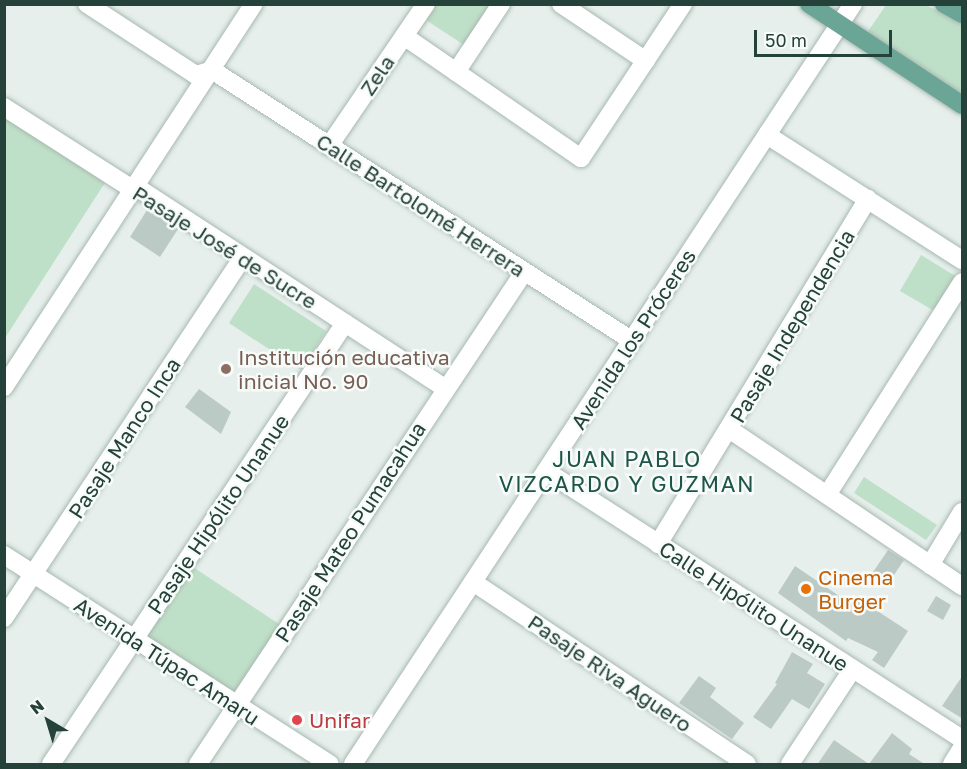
<!DOCTYPE html>
<html>
<head>
<meta charset="utf-8">
<style>
	body { margin:0 }
	#map { position:relative; width:967px; height:769px; overflow:hidden; background:#e6efeb; font-family:"Golos Text",sans-serif }
	div>[style] { position:absolute }
	[style*='--x'] { left:calc(var(--x)*1px); top:calc(var(--y)*1px); width:calc(var(--w)*1px); rotate:calc(var(--a)*1deg) }
	.green>* { inset:0; background:#bfe0c8 }
	.building>* { inset:0; background:#bbcac4 }
	.roads { filter:drop-shadow(0 0 2px #a8b8b2) drop-shadow(0 0 2px #a8b8b2) }
	.minor>* { height:18px; margin:-9px; padding:0 9px; transform-origin:9px; border-radius:9px; background:#fff }
	.major>* { height:18px; margin:-9px; padding:0 9px; transform-origin:9px; border-radius:9px; background:#6aa596 }
	.dots>* { width:16px; height:16px; translate:-50% -50%; box-sizing:border-box; border:3px solid #f7fbf9; border-radius:50% }
	span { translate:-50% -50%; white-space:nowrap; text-align:center; line-height:1.15; -webkit-text-stroke:5px #f7fbf9; paint-order:stroke }
	.street-label { font-size:21px; color:#24423a }
	.education-label { font-size:21px; color:#785e54 }
	.left { translate:0 -50%; text-align:left }
	.food-label { font-size:21px; color:#c56008 }
	.health-label { font-size:21px; color:#be3a42 }
	.neighbourhood-label { font-size:22px; color:#1f5548; letter-spacing:1.5px }
	.frame { position:absolute; inset:0; border:6px solid #24423a; pointer-events:none }
	.north { position:absolute; left:18px; top:691px; width:60px; height:60px; -webkit-text-stroke:4px #f7fbf9; paint-order:stroke; rotate:322deg; font-size:16px; font-weight:700; line-height:24px; text-align:center; color:#24423a }
	.north::after { content:''; display:block; margin:auto; width:21px; height:27px; background:#24423a; clip-path:polygon(50% 0,100% 100%,50% 72%,0 100%) }
	.scale { position:absolute; left:754px; top:30px; width:138px; height:27px; box-sizing:border-box; border:3px solid #24423a; border-top:0; padding-left:8px; font-size:18px; line-height:21px; white-space:nowrap; color:#24423a; -webkit-text-stroke:4px #f7fbf9; paint-order:stroke }
</style>
</head>
<body>
<div id="map">
	<div class="green">
		<div style="clip-path:polygon(432px 5px,492px 5px,464px 45px,423px 18px)"></div>
		<div style="clip-path:polygon(886px 5px,926px 5px,962px 24px,962px 97px,867px 33px)"></div>
		<div style="clip-path:polygon(5px 114px,108px 178px,5px 338px)"></div>
		<div style="clip-path:polygon(921px 255px,957px 277px,936px 312px,900px 291px)"></div>
		<div style="clip-path:polygon(254px 284px,326px 331px,301px 370px,229px 323px)"></div>
		<div style="clip-path:polygon(864px 477px,937px 525px,926px 540px,854px 493px)"></div>
		<div style="clip-path:polygon(190px 565px,282px 626px,235px 695px,144px 635px)"></div>
	</div>
	<div class="building">
		<div style="clip-path:polygon(147px 210px,178px 229px,160px 257px,130px 237px)"></div>
		<div style="clip-path:polygon(199px 389px,231px 412px,221px 434px,185px 407px)"></div>
		<div style="clip-path:polygon(888px 550px,904px 560px,886px 587px,869px 578px)"></div>
		<div style="clip-path:polygon(795px 566px,851px 604px,856px 597px,908px 631px,884px 668px,872px 660px,878px 652px,848px 638px,846px 641px,778px 593px)"></div>
		<div style="clip-path:polygon(936px 596px,951px 605px,943px 620px,927px 611px)"></div>
		<div style="clip-path:polygon(792px 652px,813px 664px,807px 673px,825px 684px,809px 709px,792px 699px,771px 729px,753px 717px,777px 684px,775px 683px)"></div>
		<div style="clip-path:polygon(963px 675px,963px 719px,942px 706px)"></div>
		<div style="clip-path:polygon(699px 676px,716px 688px,710px 697px,744px 723px,732px 739px,679px 703px)"></div>
		<div style="clip-path:polygon(892px 733px,912px 749px,909px 754px,926px 765px,817px 765px,834px 740px,869px 764px)"></div>
	</div>
	<div class="roads">
		<div class="minor">
			<div style="--x:87;--y:4;--w:130;--a:33.1"></div>
			<div style="--x:196;--y:75;--w:17;--a:-17"></div>
			<div style="--x:212;--y:70;--w:500;--a:32.8"></div>
			<div style="--x:561;--y:4;--w:102;--a:33.8"></div>
			<div style="--x:404;--y:36;--w:215;--a:34.6"></div>
			<div style="--x:581;--y:158;--w:185;--a:-56.5"></div>
			<div style="--x:456;--y:72;--w:82;--a:-56.5"></div>
			<div style="--x:4;--y:107;--w:152;--a:32.6"></div>
			<div style="--x:132;--y:189;--w:9;--a:6"></div>
			<div style="--x:141;--y:190;--w:363;--a:33.1"></div>
			<div style="--x:767;--y:135;--w:232;--a:32.7"></div>
			<div style="--x:329;--y:146;--w:172;--a:-55.7"></div>
			<div style="--x:4;--y:387;--w:457;--a:-56.9"></div>
			<div style="--x:729;--y:429;--w:281;--a:34"></div>
			<div style="--x:546;--y:471;--w:495;--a:32.8"></div>
			<div style="--x:827;--y:495;--w:252;--a:-57.6"></div>
			<div style="--x:658;--y:544;--w:404;--a:-58.7"></div>
			<div style="--x:4;--y:555;--w:387;--a:32.7"></div>
			<div style="--x:930;--y:565;--w:62;--a:-58.9"></div>
			<div style="--x:473;--y:582;--w:329;--a:33.6"></div>
			<div style="--x:4;--y:618;--w:433;--a:-56.5"></div>
			<div style="--x:51;--y:764;--w:530;--a:-56.31"></div>
			<div style="--x:198;--y:764;--w:590;--a:-56.47"></div>
			<div style="--x:353;--y:764;--w:910;--a:-56.66"></div>
			<div style="--x:790;--y:764;--w:113;--a:-56.6"></div>
			<div style="--x:952;--y:764;--w:19;--a:-58"></div>
		</div>
		<div class="major">
			<div style="--x:809;--y:4;--w:183;--a:33.4"></div>
			<div style="--x:944;--y:4;--w:21;--a:29"></div>
		</div>
	</div>
	<div class="dots">
		<div style="left:226px;top:369px;background:#8d6e63"></div>
		<div style="left:806px;top:589px;background:#e8710a"></div>
		<div style="left:297px;top:720px;background:#e0444e"></div>
	</div>
	<div class="street-label">
		<span style="left:377px;top:75px;rotate:-56deg">Zela</span>
		<span style="left:421px;top:205px;rotate:33deg">Calle Bartolomé Herrera</span>
		<span style="left:225px;top:247px;rotate:32deg">Pasaje José de Sucre</span>
		<span style="left:792px;top:326px;rotate:-59deg">Pasaje Independencia</span>
		<span style="left:633px;top:339px;rotate:-57deg">Avenida los Próceres</span>
		<span style="left:124px;top:438px;rotate:-57deg">Pasaje Manco Inca</span>
		<span style="left:218px;top:514px;rotate:-56deg">Pasaje Hipólito Unanue</span>
		<span style="left:350px;top:532px;rotate:-57deg">Pasaje Mateo Pumacahua</span>
		<span style="left:754px;top:606px;rotate:33deg">Calle Hipólito Unanue</span>
		<span style="left:167px;top:661px;rotate:33deg">Avenida Túpac Amaru</span>
		<span style="left:610px;top:673px;rotate:34deg">Pasaje Riva Aguero</span>
	</div>
	<div class="education-label">
		<span class="left" style="left:238px;top:369px">Institución educativa<br>inicial No. 90</span>
	</div>
	<div class="food-label">
		<span class="left" style="left:818px;top:589px">Cinema<br>Burger</span>
	</div>
	<div class="health-label">
		<span class="left" style="left:309px;top:720px">Unifar</span>
	</div>
	<div class="neighbourhood-label">
		<span style="left:627px;top:471px">JUAN PABLO<br>VIZCARDO Y GUZMAN</span>
	</div>
	<div class="frame"></div>
	<div class="north">N</div>
	<div class="scale">50 m</div>
</div>
</body>
</html>
